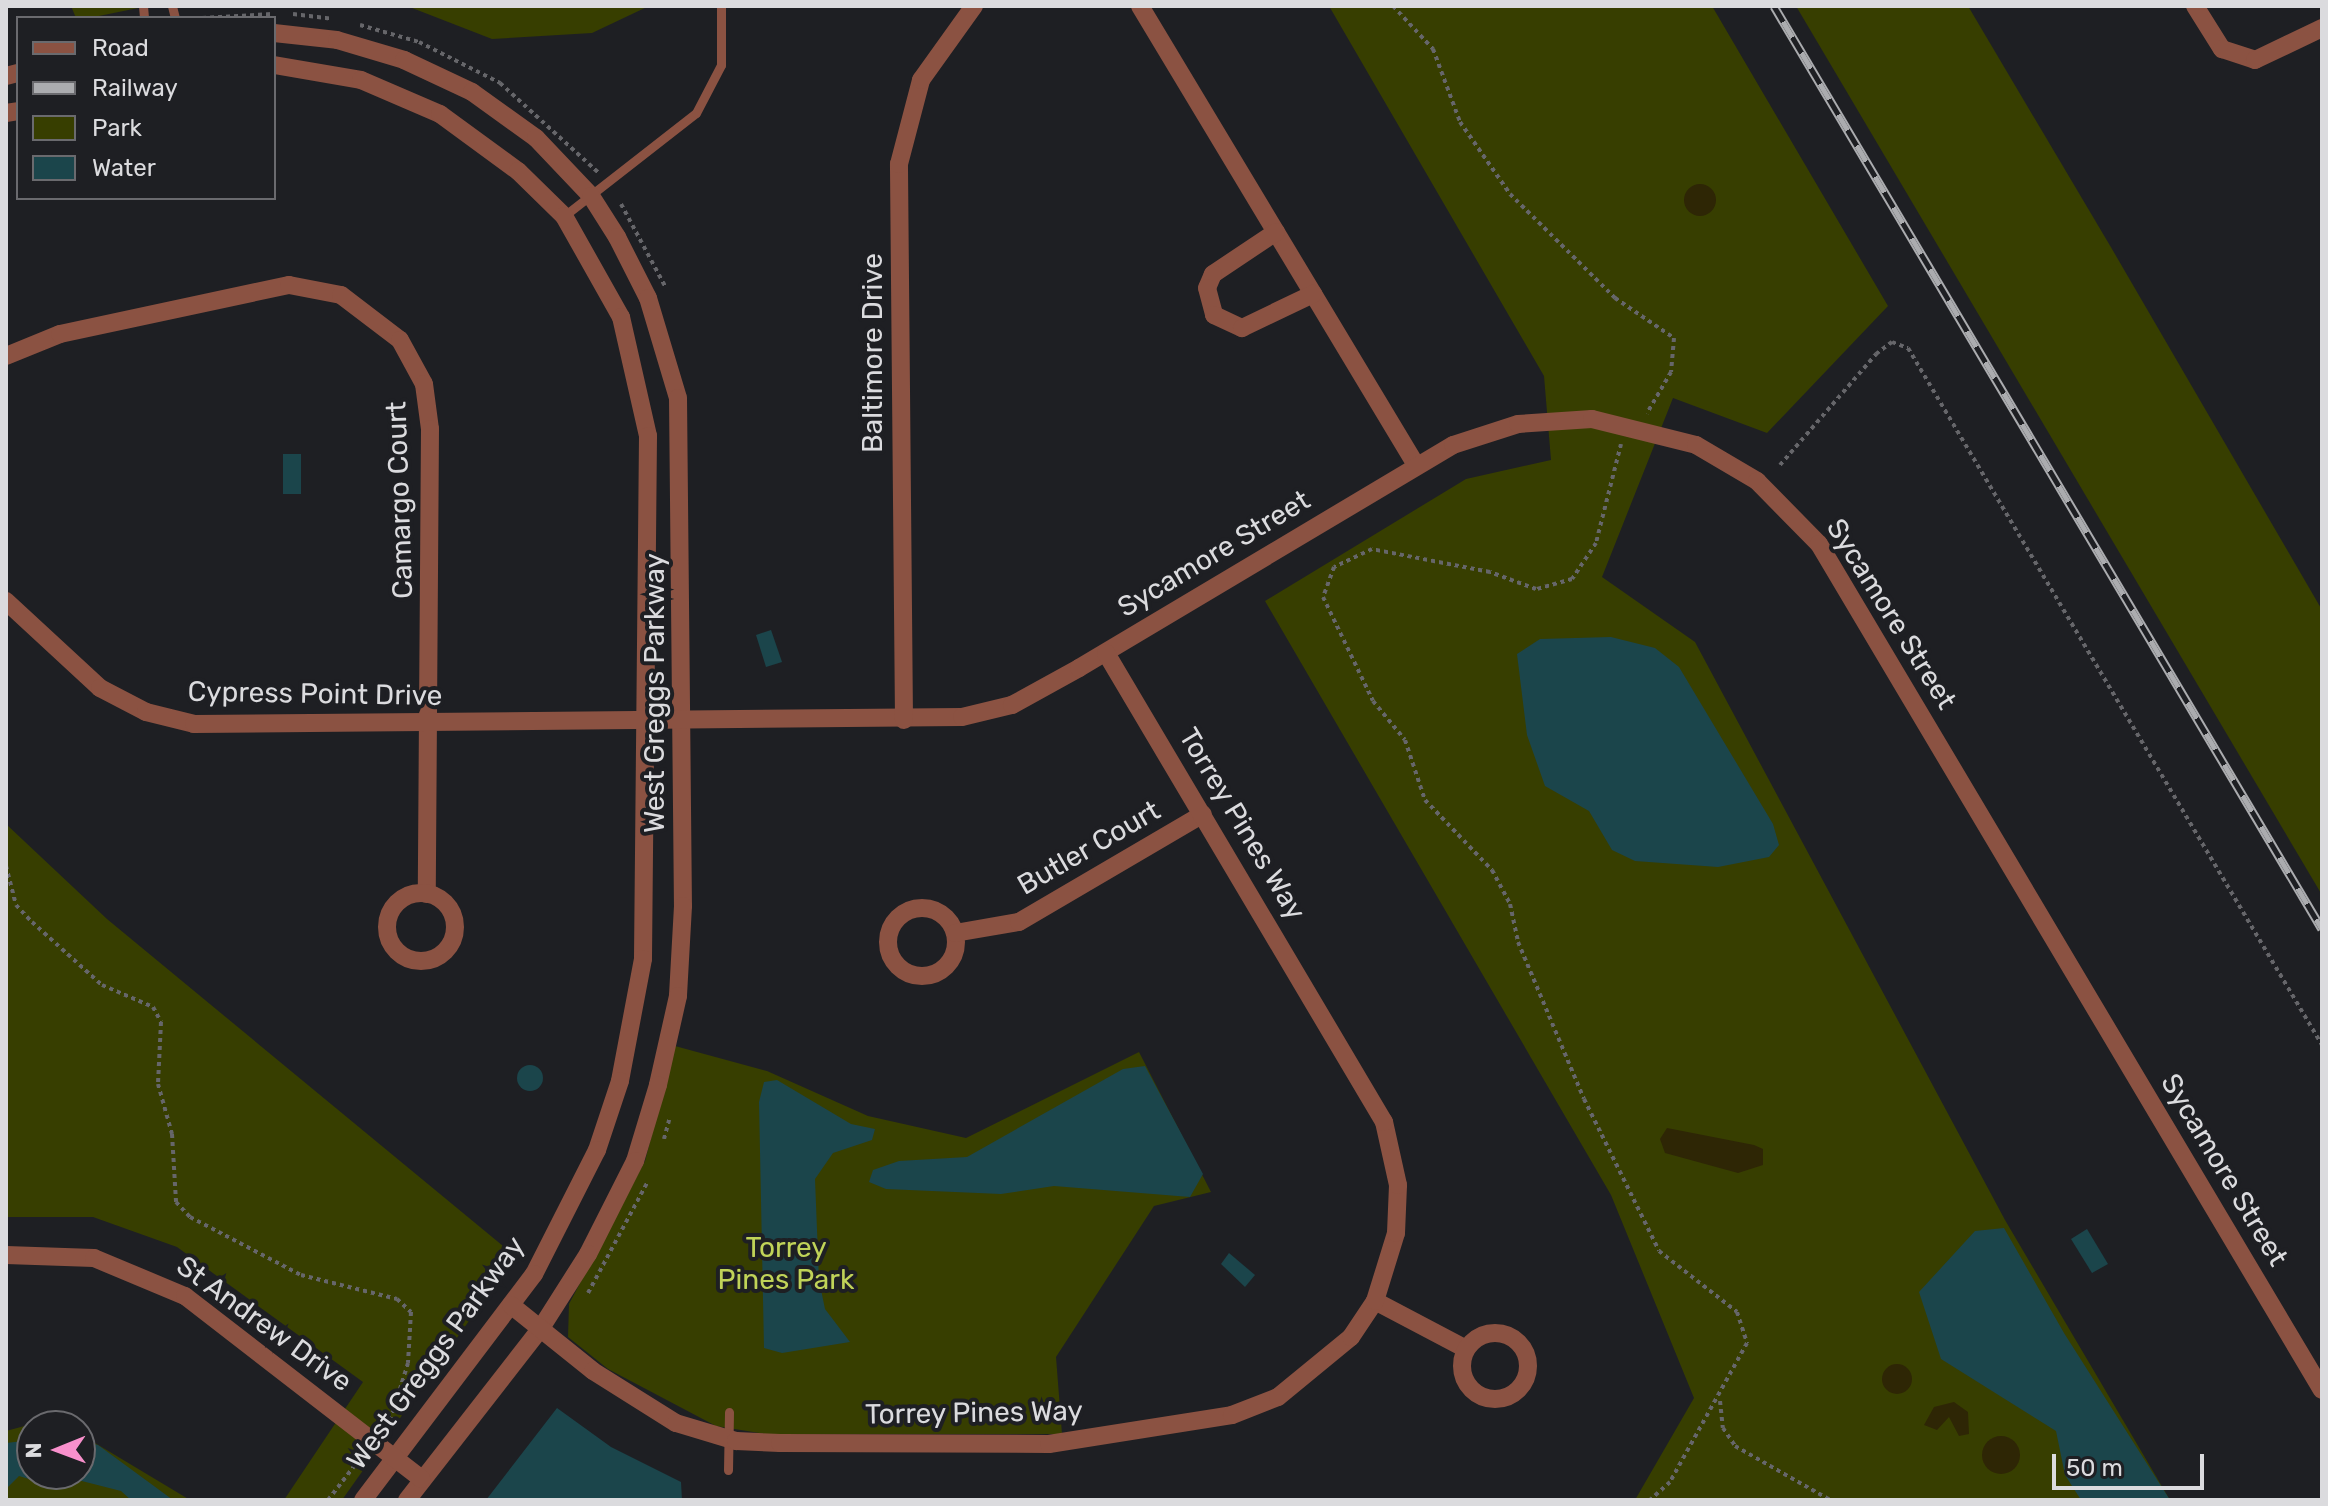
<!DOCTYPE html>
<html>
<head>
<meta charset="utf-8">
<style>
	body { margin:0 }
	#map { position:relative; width:2328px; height:1506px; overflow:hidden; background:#1e1f23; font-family:Rubik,sans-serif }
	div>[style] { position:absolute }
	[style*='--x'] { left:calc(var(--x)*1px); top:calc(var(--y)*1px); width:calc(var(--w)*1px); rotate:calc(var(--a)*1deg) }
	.green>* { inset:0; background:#373e00 }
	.sand>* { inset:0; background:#2e2605 }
	.round { border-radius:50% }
	.water>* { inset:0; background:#1b454b }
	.path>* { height:4px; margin-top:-2px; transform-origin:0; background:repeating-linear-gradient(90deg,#66666a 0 4px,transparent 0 8px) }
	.lane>* { height:9px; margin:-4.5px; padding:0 4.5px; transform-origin:4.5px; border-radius:4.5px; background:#8b5242 }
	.street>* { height:18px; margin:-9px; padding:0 9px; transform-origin:9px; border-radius:9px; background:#8b5242 }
	.street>.ring { margin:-9px; padding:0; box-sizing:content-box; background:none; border:18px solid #8b5242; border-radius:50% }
	.rail>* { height:9px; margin-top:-4.5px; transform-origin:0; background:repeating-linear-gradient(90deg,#1e1f23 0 18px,#abacaf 0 36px); box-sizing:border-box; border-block:2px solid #abacaf }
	span { translate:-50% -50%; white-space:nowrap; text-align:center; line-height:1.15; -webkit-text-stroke:8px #1e1f23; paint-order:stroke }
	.street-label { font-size:28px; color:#dbdbde }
	.park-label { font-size:28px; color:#c0d358 }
	.frame { position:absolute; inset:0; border:8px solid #dbdbde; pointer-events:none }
	.legend { position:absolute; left:16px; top:16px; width:260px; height:184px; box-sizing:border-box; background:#1e1f23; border:2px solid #6a6a6e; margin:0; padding:10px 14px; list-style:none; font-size:24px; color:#dbdbde }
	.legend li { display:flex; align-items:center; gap:16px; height:40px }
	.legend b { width:40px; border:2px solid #6a6a6e }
	.north { position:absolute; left:16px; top:1410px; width:80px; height:80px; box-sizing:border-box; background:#1e1f23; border:2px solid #6a6a6e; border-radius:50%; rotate:269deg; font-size:22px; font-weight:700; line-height:32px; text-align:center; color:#dbdbde }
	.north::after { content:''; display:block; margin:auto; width:28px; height:36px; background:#f890cc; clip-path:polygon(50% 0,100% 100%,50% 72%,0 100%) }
	.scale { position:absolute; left:2052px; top:1454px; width:152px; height:36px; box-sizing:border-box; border:4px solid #dbdbde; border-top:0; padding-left:10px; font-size:24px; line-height:28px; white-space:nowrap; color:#dbdbde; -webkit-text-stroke:6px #1e1f23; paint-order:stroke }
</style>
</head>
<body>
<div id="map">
	<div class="green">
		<div style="clip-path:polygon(71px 6px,148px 6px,89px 18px,76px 18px)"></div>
		<div style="clip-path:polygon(407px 6px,649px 6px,592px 33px,492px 39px)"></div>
		<div style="clip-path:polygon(1329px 6px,1712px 6px,1888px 306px,1767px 433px,1673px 398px,1602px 577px,1695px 642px,2005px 1220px,2170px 1500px,1635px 1500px,1694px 1398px,1611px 1195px,1265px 601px,1466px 479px,1551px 460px,1544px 376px)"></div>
		<div style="clip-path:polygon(1796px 6px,1968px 6px,2112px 249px,2322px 610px,2322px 895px)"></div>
		<div style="clip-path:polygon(6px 824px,107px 919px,515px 1256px,342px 1500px,284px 1500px,363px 1382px,177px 1247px,93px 1217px,6px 1217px)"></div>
		<div style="clip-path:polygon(675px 1046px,767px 1071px,868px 1116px,966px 1138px,1139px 1052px,1211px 1192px,1154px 1206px,1056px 1357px,1062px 1434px,765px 1434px,716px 1426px,608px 1369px,568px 1337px,569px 1304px,645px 1161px)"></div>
		<div style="clip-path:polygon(54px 1418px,67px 1426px,32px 1426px,32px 1474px,80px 1474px,80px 1434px,190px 1500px,6px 1500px,6px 1431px)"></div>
	</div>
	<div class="sand">
		<div class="round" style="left:1684px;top:184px;width:32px;height:32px"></div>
		<div style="clip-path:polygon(1667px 1128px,1754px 1145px,1763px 1149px,1763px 1165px,1738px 1173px,1665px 1153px,1660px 1139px)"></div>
		<div class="round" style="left:1882px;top:1364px;width:30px;height:30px"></div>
		<div style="clip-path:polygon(1954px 1402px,1968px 1412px,1969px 1434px,1959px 1436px,1949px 1417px,1937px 1430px,1924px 1425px,1934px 1407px)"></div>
		<div class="round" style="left:1982px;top:1436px;width:38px;height:38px"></div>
	</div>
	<div class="water">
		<div style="clip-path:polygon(283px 454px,301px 454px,301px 494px,283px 494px)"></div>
		<div style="clip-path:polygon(771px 630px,782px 662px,766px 667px,756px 635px)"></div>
		<div style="clip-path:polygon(1611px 637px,1655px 648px,1679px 667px,1773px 824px,1779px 845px,1769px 857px,1718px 867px,1635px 861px,1612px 850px,1589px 811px,1545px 786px,1527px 735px,1517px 654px,1540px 639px)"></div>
		<div class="round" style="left:517px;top:1065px;width:26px;height:26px"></div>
		<div style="clip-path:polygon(1145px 1066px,1203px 1174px,1190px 1197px,1054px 1186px,1001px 1194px,886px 1189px,869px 1182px,873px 1170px,899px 1161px,967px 1157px,1123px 1069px)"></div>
		<div style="clip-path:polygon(777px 1080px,851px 1124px,875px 1129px,872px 1140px,833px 1153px,815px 1179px,819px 1280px,825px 1309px,850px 1342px,782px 1353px,764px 1348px,759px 1102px,764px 1082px)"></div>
		<div style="clip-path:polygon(2004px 1228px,2064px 1333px,2170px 1500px,2081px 1500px,2065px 1475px,2056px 1431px,1941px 1359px,1919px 1292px,1975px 1231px)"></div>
		<div style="clip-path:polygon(2087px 1229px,2108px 1264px,2092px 1273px,2071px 1239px)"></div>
		<div style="clip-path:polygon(1229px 1253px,1255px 1275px,1245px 1287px,1221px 1264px)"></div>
		<div style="clip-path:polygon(557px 1408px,611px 1447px,681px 1482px,682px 1500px,486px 1500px)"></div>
		<div style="clip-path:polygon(32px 1440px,32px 1474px,80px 1474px,80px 1440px,98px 1445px,173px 1500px,131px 1500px,121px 1491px,70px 1478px,42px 1483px,19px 1476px,6px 1489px,6px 1443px)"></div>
	</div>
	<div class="path">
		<div style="--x:1393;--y:6;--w:59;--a:47.1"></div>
		<div style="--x:1433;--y:49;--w:78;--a:69.7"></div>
		<div style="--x:1460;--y:122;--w:88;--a:55.2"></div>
		<div style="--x:1510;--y:194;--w:148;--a:44.7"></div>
		<div style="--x:1615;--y:298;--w:71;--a:34.1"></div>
		<div style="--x:1674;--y:338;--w:34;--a:95"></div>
		<div style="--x:1671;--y:372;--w:48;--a:120.3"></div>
		<div style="--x:293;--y:14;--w:39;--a:7"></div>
		<div style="--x:202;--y:18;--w:70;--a:-3.3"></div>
		<div style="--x:360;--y:25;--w:61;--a:16.1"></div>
		<div style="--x:419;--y:42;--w:91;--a:26.8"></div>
		<div style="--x:500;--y:83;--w:134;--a:42.3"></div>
		<div style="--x:621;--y:204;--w:93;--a:61.8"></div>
		<div style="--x:1621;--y:444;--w:102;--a:104.2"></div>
		<div style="--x:1596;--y:543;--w:43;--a:123.7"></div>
		<div style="--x:1572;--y:579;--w:37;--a:164"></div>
		<div style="--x:1536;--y:589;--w:49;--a:-159.7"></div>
		<div style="--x:1490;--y:572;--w:120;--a:-169"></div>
		<div style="--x:1372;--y:549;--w:42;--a:154.7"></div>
		<div style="--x:1334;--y:567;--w:32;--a:110"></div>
		<div style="--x:1323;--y:597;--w:115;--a:64.3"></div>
		<div style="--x:1373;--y:701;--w:50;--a:50.6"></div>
		<div style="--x:1405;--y:740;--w:63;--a:71.6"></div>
		<div style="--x:1425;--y:800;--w:97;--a:46.3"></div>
		<div style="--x:1492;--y:870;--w:38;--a:62"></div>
		<div style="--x:1510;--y:904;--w:39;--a:78"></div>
		<div style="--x:1518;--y:942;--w:170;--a:67.2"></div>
		<div style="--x:1584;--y:1099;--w:169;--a:63.7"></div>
		<div style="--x:1659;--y:1251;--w:99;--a:38"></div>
		<div style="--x:1737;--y:1312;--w:33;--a:72"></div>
		<div style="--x:1747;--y:1343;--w:159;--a:119"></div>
		<div style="--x:1670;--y:1482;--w:27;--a:138"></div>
		<div style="--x:1780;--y:465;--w:147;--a:-49.1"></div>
		<div style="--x:1876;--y:354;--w:20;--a:-37"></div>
		<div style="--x:1892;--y:342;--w:17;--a:21"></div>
		<div style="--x:1908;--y:348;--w:811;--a:59.29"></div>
		<div style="--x:6;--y:866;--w:40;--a:75.6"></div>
		<div style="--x:16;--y:905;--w:23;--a:47"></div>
		<div style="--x:32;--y:922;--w:94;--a:42"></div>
		<div style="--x:102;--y:985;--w:56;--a:23.3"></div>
		<div style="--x:153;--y:1007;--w:17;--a:62"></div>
		<div style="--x:161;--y:1022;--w:62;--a:92.8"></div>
		<div style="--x:158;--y:1084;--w:52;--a:74.4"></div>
		<div style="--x:172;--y:1134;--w:68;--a:86.6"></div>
		<div style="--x:176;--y:1202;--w:21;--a:47"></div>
		<div style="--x:190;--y:1217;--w:125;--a:27.6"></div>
		<div style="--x:301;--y:1275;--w:99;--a:14"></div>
		<div style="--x:397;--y:1299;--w:19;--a:43"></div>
		<div style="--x:411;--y:1312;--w:51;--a:93.4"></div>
		<div style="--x:408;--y:1363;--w:58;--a:107.2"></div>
		<div style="--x:664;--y:1139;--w:20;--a:-75"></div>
		<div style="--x:588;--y:1293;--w:127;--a:-61.8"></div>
		<div style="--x:1720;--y:1401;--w:27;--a:84"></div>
		<div style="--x:1723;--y:1428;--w:22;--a:56"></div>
		<div style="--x:1735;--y:1446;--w:109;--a:29.6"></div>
		<div style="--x:328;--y:1500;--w:49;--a:-52.4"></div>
	</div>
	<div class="lane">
		<div style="--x:143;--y:6;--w:12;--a:85"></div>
		<div style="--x:172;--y:6;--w:12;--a:76"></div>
		<div style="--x:564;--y:216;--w:167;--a:-38"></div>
		<div style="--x:696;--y:113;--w:54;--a:-62.5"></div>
		<div style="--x:721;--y:65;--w:59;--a:-90"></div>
		<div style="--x:728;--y:1470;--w:58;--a:-89"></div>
	</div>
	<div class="street">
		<div style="--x:1140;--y:6;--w:536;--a:58.98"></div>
		<div style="--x:2195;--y:6;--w:51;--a:57.9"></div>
		<div style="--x:2222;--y:49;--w:35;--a:18"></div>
		<div style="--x:2255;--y:60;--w:74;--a:-25.5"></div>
		<div style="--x:274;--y:33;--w:63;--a:6.3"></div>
		<div style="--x:337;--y:40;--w:70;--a:16.6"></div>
		<div style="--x:404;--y:60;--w:75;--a:25.2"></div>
		<div style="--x:472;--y:92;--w:79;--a:35.7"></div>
		<div style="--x:536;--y:138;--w:80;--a:46.5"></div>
		<div style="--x:591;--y:196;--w:49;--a:57.6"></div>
		<div style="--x:617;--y:237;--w:68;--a:63.1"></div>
		<div style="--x:648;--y:298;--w:104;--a:73.3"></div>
		<div style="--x:678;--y:398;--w:508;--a:89.44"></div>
		<div style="--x:683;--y:906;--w:90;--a:93.2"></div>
		<div style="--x:678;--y:996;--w:91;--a:102.7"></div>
		<div style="--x:658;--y:1085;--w:79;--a:106.8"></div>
		<div style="--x:635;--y:1161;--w:104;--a:116.8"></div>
		<div style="--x:588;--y:1254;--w:88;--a:122.4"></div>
		<div style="--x:541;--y:1328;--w:218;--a:127.9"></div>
		<div style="--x:274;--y:65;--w:88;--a:9.8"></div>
		<div style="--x:361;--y:80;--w:86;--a:23.3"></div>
		<div style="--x:440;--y:114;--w:97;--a:36.2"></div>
		<div style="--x:518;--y:171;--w:64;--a:44.4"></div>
		<div style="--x:564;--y:216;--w:116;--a:60.6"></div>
		<div style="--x:621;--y:317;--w:122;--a:77.2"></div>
		<div style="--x:648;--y:436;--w:523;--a:90.55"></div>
		<div style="--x:643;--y:959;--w:124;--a:100.7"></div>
		<div style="--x:620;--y:1081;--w:73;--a:108.4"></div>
		<div style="--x:597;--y:1150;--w:139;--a:116.9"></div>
		<div style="--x:534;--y:1274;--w:283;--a:127.1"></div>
		<div style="--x:6;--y:76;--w:12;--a:-14"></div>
		<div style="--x:6;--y:113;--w:12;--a:-9"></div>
		<div style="--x:1276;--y:232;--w:76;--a:146.3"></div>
		<div style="--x:1213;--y:274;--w:15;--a:113"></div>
		<div style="--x:1207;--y:288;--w:28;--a:75"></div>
		<div style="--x:1214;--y:315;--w:31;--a:25"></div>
		<div style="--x:1242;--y:328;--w:79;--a:-25.6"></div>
		<div style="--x:6;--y:356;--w:58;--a:-22.2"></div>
		<div style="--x:60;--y:334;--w:234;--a:-12.1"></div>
		<div style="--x:289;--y:285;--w:53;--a:10.9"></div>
		<div style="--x:341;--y:295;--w:74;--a:37.3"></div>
		<div style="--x:400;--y:340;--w:50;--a:61.4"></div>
		<div style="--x:424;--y:384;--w:45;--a:82.4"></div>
		<div style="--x:430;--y:429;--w:465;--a:90.4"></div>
		<div style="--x:6;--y:601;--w:128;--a:42.8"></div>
		<div style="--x:100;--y:688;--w:52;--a:27.6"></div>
		<div style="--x:146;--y:712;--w:49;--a:14"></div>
		<div style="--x:194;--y:724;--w:768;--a:-0.52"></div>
		<div style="--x:962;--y:717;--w:51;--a:-13.5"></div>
		<div style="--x:1012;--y:705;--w:77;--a:-28.9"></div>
		<div style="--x:1079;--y:668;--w:435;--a:-30.8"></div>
		<div style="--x:1453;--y:445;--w:68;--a:-17.9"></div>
		<div style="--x:1518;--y:424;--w:74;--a:-3.9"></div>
		<div style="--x:1592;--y:419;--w:107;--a:14"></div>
		<div style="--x:1696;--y:445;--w:71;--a:30.5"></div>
		<div style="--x:1757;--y:481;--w:88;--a:45.5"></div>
		<div style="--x:1819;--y:544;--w:984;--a:59.27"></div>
		<div style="--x:904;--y:720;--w:556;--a:-90.52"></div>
		<div style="--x:899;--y:164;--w:87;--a:-75.3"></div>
		<div style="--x:921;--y:80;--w:91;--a:-54.4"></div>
		<div class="ring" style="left:387px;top:893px;width:50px;height:50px"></div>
		<div class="ring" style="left:888px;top:908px;width:50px;height:50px"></div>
		<div style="--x:955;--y:933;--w:65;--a:-9.8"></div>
		<div style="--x:1019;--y:922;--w:213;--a:-30.4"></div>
		<div style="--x:6;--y:1255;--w:88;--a:2"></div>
		<div style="--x:94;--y:1258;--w:99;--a:22.7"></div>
		<div style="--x:185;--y:1296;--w:299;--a:37.7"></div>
		<div style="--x:1375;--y:1301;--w:103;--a:27.8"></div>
		<div style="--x:511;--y:1305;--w:105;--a:38.8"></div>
		<div style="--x:593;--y:1371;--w:98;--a:32.1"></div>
		<div style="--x:676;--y:1423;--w:63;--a:16.7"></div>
		<div style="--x:736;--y:1441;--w:44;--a:2.6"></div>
		<div style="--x:780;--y:1443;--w:269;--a:0.2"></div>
		<div style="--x:1049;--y:1444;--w:185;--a:-9"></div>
		<div style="--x:1232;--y:1415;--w:49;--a:-21.4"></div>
		<div style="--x:1278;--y:1397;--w:94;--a:-39.4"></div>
		<div style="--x:1351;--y:1337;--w:43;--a:-56.3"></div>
		<div style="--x:1375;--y:1301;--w:71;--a:-72.8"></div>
		<div style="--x:1396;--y:1233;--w:48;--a:-87.6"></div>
		<div style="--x:1398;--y:1185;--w:65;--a:-102.5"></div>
		<div style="--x:1384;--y:1122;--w:545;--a:-120.66"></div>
		<div class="ring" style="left:1462px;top:1333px;width:48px;height:48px"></div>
	</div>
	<div class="rail">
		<div style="--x:1774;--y:6;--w:1073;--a:59.3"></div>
	</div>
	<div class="street-label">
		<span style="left:873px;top:353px;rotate:-90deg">Baltimore Drive</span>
		<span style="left:400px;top:500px;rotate:-92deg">Camargo Court</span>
		<span style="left:1214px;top:554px;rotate:-31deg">Sycamore Street</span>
		<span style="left:1891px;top:614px;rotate:58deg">Sycamore Street</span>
		<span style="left:655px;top:693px;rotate:-90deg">West Greggs Parkway</span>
		<span style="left:315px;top:694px;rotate:1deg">Cypress Point Drive</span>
		<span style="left:1242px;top:824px;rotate:59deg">Torrey Pines Way</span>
		<span style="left:1089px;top:848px;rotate:-30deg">Butler Court</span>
		<span style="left:2224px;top:1170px;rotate:59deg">Sycamore Street</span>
		<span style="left:264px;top:1324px;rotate:36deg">St Andrew Drive</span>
		<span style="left:436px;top:1353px;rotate:-54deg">West Greggs Parkway</span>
		<span style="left:974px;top:1413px;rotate:-1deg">Torrey Pines Way</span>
	</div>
	<div class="park-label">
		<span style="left:786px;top:1264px">Torrey<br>Pines Park</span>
	</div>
	<div class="frame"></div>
	<ul class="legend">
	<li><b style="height:10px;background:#8b5242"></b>Road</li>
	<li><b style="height:10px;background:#abacaf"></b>Railway</li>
	<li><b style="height:22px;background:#373e00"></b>Park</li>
	<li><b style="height:22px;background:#1b454b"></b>Water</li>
	</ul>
	<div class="north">N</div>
	<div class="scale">50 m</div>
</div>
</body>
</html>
